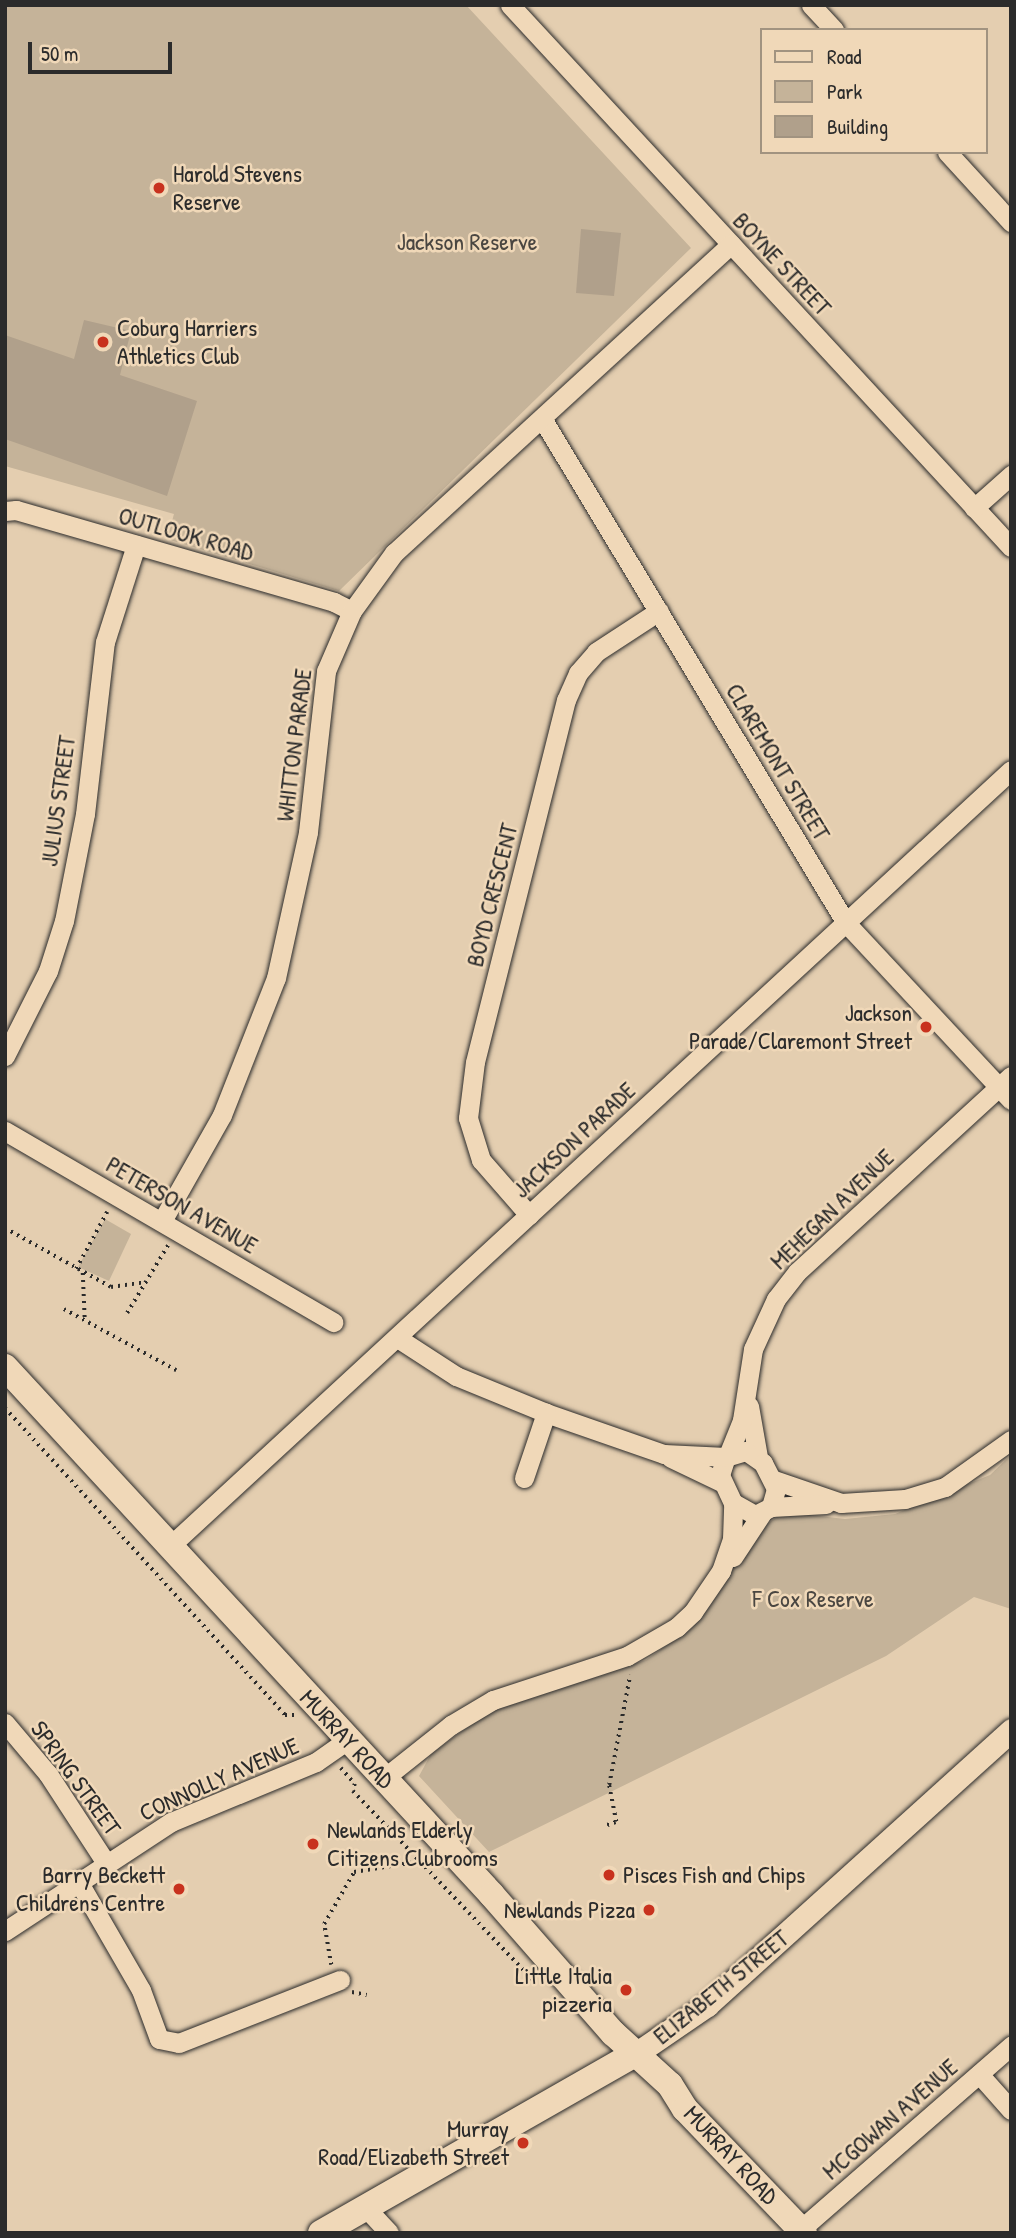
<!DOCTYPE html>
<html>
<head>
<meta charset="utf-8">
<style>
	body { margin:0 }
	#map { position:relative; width:1016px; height:2238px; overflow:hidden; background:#e4ceb0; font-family:"Patrick Hand",sans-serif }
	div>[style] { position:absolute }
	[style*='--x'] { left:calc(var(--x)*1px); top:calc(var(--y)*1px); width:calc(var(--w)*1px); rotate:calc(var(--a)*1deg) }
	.green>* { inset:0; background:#c5b399 }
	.building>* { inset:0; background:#b0a08b }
	.path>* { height:3.5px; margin-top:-1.75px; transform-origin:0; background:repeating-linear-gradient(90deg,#2b2b2b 0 2px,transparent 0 7px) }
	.roads { filter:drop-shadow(0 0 2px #2b2b2b) drop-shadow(0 0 2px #2b2b2b) }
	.minor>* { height:19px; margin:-9.5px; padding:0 9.5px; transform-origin:9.5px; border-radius:9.5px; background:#f0d8b8 }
	.tertiary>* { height:23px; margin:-11.5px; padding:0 11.5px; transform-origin:11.5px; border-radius:11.5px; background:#f0d8b8 }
	.secondary>* { height:26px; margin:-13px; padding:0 13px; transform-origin:13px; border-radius:13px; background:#f0d8b8 }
	.dots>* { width:19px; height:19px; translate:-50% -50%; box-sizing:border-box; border:4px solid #f0d8b8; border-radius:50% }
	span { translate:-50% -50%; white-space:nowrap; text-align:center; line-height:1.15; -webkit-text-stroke:5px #f0d8b8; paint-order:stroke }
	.poi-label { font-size:24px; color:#2b2b2b }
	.left { translate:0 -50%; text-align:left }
	.right { translate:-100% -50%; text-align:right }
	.park-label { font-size:24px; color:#4a4641 }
	.street-label { font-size:24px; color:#2b2b2b }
	.frame { position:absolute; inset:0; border:7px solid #2b2b2b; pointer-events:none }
	.legend { position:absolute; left:760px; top:28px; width:228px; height:126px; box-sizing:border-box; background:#f0d8b8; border:2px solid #a19380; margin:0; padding:9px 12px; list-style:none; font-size:21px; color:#2b2b2b }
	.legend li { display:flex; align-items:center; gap:14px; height:35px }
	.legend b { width:35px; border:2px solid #a19380 }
	.scale { position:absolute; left:28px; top:42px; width:144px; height:32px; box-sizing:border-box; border:4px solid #2b2b2b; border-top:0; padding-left:9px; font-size:21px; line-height:24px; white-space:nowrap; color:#2b2b2b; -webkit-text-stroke:5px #f0d8b8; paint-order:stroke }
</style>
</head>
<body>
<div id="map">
	<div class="green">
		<div style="clip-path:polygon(5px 5px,466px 5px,691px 248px,339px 591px,167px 539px,174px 514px,5px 466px)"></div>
		<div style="clip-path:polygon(105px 1219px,131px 1234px,109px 1281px,78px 1267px)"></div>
		<div style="clip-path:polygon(1011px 1455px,1011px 1609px,974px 1597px,886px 1656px,489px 1852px,419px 1776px,431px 1754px,480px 1718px,506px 1705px,646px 1660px,681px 1635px,760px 1529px,777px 1517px,793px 1513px,845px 1519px,895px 1514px,990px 1475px)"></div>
	</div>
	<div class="building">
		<div style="clip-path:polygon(581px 229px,621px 233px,614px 296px,576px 293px)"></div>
		<div style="clip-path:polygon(84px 320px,131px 331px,120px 375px,197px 401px,167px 496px,5px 439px,5px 335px,74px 359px)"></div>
	</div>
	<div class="path">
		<div style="--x:5;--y:1228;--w:121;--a:29.1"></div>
		<div style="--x:111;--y:1287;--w:35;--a:-8"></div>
		<div style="--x:76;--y:1269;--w:65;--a:-61.5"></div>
		<div style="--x:83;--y:1273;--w:47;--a:87.6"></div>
		<div style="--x:64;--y:1309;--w:128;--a:28.6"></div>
		<div style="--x:127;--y:1313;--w:79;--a:-58.9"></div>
		<div style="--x:5;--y:1408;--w:416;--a:47.6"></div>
		<div style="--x:285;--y:1715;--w:9;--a:0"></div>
		<div style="--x:341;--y:1768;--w:21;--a:49"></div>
		<div style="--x:355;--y:1784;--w:7;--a:106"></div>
		<div style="--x:353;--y:1791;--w:264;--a:46.4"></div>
		<div style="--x:607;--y:1825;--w:9;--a:-18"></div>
		<div style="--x:616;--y:1822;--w:38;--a:-101"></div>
		<div style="--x:609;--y:1785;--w:112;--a:-79.2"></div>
		<div style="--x:331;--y:1965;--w:42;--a:-99.7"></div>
		<div style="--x:324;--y:1924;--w:60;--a:-60"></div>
		<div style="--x:354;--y:1872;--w:68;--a:-9.3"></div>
		<div style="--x:352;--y:1992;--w:15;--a:11"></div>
	</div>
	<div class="roads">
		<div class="minor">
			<div style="--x:510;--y:5;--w:738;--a:47.25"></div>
			<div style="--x:811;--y:5;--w:34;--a:47"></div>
			<div style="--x:947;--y:152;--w:95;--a:47.6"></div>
			<div style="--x:543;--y:420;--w:587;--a:58.94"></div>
			<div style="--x:846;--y:923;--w:242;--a:47"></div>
			<div style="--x:974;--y:508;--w:50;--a:-41.7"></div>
			<div style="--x:5;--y:511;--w:11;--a:-5"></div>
			<div style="--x:16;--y:510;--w:331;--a:16.1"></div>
			<div style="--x:334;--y:602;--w:20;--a:27"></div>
			<div style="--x:5;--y:1056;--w:95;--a:-63.2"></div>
			<div style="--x:48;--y:971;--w:52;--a:-72.3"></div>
			<div style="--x:64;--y:921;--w:109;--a:-78.9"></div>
			<div style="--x:85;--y:814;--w:173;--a:-83.4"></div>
			<div style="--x:105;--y:642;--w:102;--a:-72.3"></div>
			<div style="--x:5;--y:1131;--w:380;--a:30.2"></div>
			<div style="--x:529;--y:1215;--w:73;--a:-131.1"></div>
			<div style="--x:481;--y:1160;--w:44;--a:-107.2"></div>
			<div style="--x:468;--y:1118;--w:56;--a:-82.9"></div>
			<div style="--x:475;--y:1062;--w:373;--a:-75.9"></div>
			<div style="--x:566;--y:700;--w:30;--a:-66"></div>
			<div style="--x:578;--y:673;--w:28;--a:-49"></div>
			<div style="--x:596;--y:652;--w:75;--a:-33.1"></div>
			<div style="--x:162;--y:1221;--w:122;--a:-60.5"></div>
			<div style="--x:222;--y:1115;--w:147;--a:-68.5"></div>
			<div style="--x:276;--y:978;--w:149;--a:-77.6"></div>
			<div style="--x:308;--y:832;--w:162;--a:-83.6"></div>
			<div style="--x:326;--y:671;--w:65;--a:-66.6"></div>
			<div style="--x:352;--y:611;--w:72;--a:-54.1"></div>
			<div style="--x:394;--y:553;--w:457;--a:-42.5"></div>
			<div style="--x:399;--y:1339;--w:68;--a:33"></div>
			<div style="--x:456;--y:1376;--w:97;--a:22.3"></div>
			<div style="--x:546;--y:1413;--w:125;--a:19.2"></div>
			<div style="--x:664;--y:1454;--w:62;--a:2.8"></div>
			<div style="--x:749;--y:1406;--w:52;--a:80"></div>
			<div style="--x:746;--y:1451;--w:21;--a:35"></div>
			<div style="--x:763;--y:1463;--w:29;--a:63"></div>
			<div style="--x:776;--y:1489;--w:19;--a:106"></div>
			<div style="--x:771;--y:1507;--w:18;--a:153"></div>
			<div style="--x:755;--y:1515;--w:25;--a:-151"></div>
			<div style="--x:733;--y:1503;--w:31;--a:-115"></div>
			<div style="--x:720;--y:1475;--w:19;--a:-72"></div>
			<div style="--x:726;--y:1457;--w:21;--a:-17"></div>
			<div style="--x:728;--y:1455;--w:38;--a:-68"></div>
			<div style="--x:742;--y:1420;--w:72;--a:-81.2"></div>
			<div style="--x:753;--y:1349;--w:55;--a:-65.3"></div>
			<div style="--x:776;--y:1299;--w:34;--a:-52"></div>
			<div style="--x:797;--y:1272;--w:290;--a:-42.5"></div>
			<div style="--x:671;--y:1458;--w:55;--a:25.6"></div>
			<div style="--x:524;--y:1478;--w:69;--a:-71.3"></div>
			<div style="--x:774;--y:1480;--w:71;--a:18.9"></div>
			<div style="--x:841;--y:1503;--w:64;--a:-3.6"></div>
			<div style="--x:905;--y:1499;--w:42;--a:-16.7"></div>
			<div style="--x:945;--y:1487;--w:81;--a:-35.5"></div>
			<div style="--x:771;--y:1507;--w:55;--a:-3.1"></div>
			<div style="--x:170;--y:1546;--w:1144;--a:-42.7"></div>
			<div style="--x:733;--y:1557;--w:53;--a:-56.6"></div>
			<div style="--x:5;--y:1723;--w:67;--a:49.9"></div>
			<div style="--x:48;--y:1774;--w:106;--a:56.9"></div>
			<div style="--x:383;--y:1779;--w:87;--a:-38.5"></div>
			<div style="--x:451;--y:1725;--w:49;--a:-30.8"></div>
			<div style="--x:493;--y:1700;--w:141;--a:-18.2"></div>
			<div style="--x:627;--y:1656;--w:58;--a:-30.1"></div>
			<div style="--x:677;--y:1627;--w:22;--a:-43"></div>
			<div style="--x:693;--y:1612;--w:50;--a:-55.7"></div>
			<div style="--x:721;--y:1571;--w:34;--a:-71"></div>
			<div style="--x:732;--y:1539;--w:36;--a:-88"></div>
			<div style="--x:78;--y:1881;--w:126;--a:60"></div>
			<div style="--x:141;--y:1990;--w:52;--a:69.8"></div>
			<div style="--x:159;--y:2039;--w:20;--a:11"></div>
			<div style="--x:179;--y:2043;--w:173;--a:-21.4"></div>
			<div style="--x:5;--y:1931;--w:199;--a:-33.3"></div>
			<div style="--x:171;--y:1822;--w:157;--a:-22.5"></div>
			<div style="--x:316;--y:1762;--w:39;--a:-35"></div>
			<div style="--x:979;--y:2074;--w:48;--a:48.4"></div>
			<div style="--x:365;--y:2207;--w:35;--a:47"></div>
			<div style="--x:801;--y:2229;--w:279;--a:-41.1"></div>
		</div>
		<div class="tertiary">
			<div style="--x:637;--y:2053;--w:85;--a:-34.4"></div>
			<div style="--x:707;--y:2005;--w:410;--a:-42.1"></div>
		</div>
		<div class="secondary">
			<div style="--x:5;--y:1367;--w:718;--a:47.31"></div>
			<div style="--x:492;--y:1895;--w:184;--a:48.8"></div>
			<div style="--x:613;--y:2033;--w:77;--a:42.4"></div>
			<div style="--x:670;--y:2085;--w:28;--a:58"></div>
			<div style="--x:685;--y:2109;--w:172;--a:46.2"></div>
			<div style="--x:321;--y:2233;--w:364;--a:-29.7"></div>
		</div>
	</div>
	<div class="dots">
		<div style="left:159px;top:188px;background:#c8321e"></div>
		<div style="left:103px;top:342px;background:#c8321e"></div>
		<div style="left:926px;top:1027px;background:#c8321e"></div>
		<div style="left:313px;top:1844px;background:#c8321e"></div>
		<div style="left:609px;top:1875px;background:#c8321e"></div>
		<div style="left:179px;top:1889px;background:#c8321e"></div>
		<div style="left:649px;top:1910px;background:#c8321e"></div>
		<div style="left:626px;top:1990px;background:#c8321e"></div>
		<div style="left:523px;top:2143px;background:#c8321e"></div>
	</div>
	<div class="poi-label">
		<span class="left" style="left:173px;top:188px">Harold Stevens<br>Reserve</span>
		<span class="left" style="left:117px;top:342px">Coburg Harriers<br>Athletics Club</span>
		<span class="right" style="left:912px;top:1027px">Jackson<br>Parade/Claremont Street</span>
		<span class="left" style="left:327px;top:1844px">Newlands Elderly<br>Citizens Clubrooms</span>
		<span class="right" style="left:165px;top:1889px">Barry Beckett<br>Childrens Centre</span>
		<span class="left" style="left:623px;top:1875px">Pisces Fish and Chips</span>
		<span class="right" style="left:635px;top:1910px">Newlands Pizza</span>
		<span class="right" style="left:612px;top:1990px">Little Italia<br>pizzeria</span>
		<span class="right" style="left:509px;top:2143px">Murray<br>Road/Elizabeth Street</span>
	</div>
	<div class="park-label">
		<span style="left:467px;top:242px">Jackson Reserve</span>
		<span style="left:813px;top:1599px">F Cox Reserve</span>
	</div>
	<div class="street-label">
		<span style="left:782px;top:264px;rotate:47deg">BOYNE STREET</span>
		<span style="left:186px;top:534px;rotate:16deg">OUTLOOK ROAD</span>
		<span style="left:294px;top:745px;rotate:-83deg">WHITTON PARADE</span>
		<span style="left:778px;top:762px;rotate:59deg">CLAREMONT STREET</span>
		<span style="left:58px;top:801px;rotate:-82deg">JULIUS STREET</span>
		<span style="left:492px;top:895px;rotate:-76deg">BOYD CRESCENT</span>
		<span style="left:574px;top:1140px;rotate:-43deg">JACKSON PARADE</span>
		<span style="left:182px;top:1205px;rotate:30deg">PETERSON AVENUE</span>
		<span style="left:832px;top:1209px;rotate:-44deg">MEHEGAN AVENUE</span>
		<span style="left:347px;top:1739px;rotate:47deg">MURRAY ROAD</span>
		<span style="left:76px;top:1778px;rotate:54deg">SPRING STREET</span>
		<span style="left:219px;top:1779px;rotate:-24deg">CONNOLLY AVENUE</span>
		<span style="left:721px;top:1987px;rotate:-39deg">ELIZABETH STREET</span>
		<span style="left:890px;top:2119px;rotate:-41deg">MCGOWAN AVENUE</span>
		<span style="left:731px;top:2155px;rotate:47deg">MURRAY ROAD</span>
	</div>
	<div class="frame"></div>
	<ul class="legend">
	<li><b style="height:9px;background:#f0d8b8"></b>Road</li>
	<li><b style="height:19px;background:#c5b399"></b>Park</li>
	<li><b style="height:19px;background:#b0a08b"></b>Building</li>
	</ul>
	<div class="scale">50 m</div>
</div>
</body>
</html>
